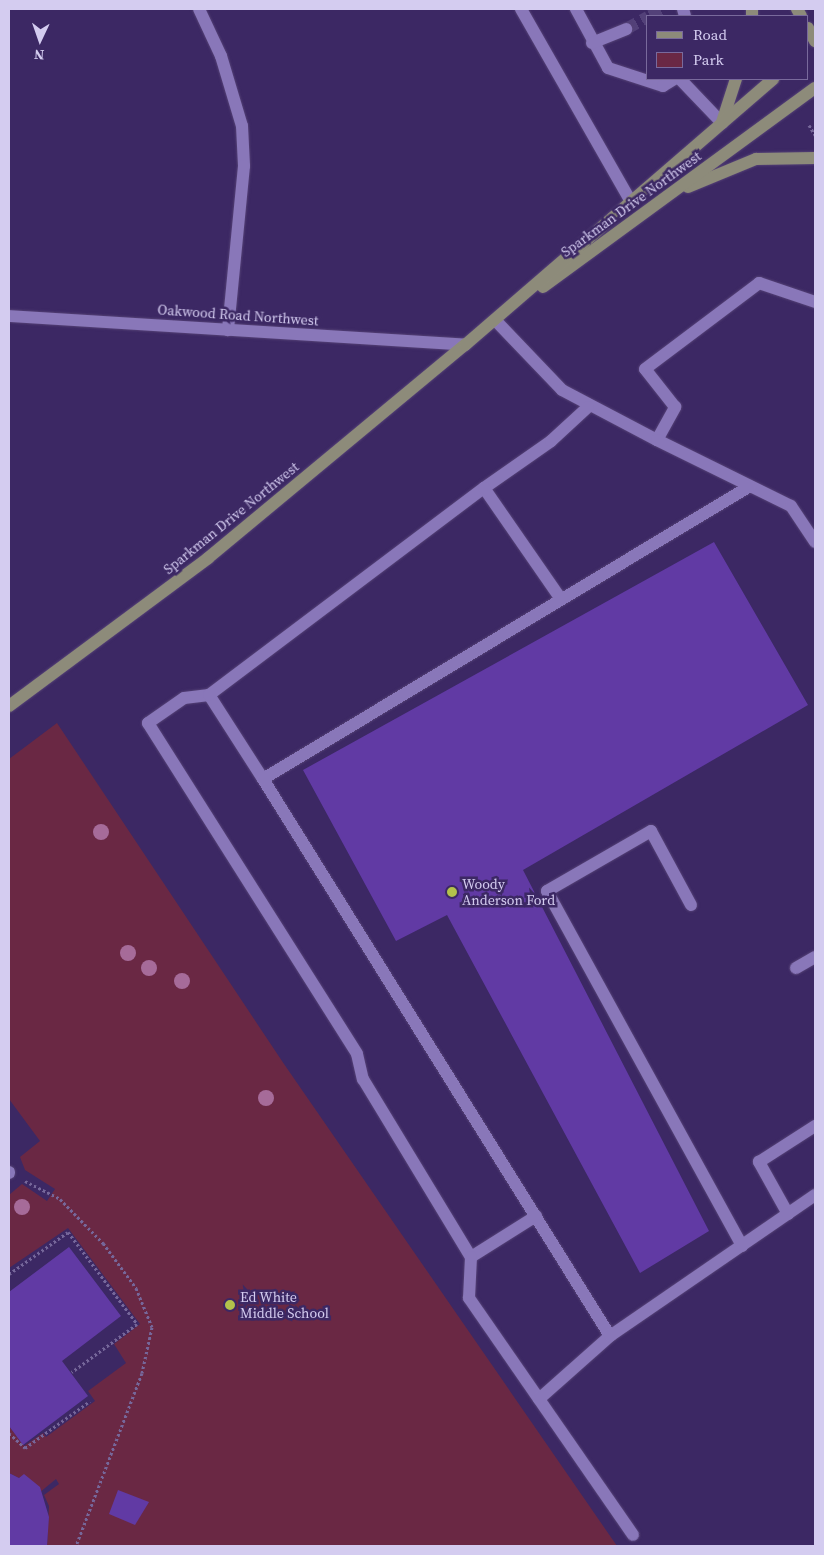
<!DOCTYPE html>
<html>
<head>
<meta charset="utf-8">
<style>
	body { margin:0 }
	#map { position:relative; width:824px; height:1555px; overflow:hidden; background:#3c2864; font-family:"Source Serif 4",serif }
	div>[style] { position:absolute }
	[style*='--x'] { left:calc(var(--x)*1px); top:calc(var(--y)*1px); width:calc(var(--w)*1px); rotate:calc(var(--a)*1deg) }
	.green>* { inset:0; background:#6a2844 }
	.building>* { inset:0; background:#613aa4 }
	.minor-tunnel>* { height:12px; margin-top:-6px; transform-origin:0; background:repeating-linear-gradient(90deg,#534179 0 12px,transparent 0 18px) }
	.path>* { height:3px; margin-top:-1.5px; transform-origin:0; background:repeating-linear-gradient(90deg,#76679a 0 2.5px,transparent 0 5px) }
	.roads { filter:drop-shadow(0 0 1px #554276) drop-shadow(0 0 1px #554276) }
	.minor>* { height:12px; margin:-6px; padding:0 6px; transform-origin:6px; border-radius:6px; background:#8977b9 }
	.major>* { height:12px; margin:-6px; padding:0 6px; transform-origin:6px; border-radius:6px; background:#8d8b7a }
	.trees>* { width:16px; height:16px; margin:-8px; border-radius:50%; background:#a66b99 }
	.dots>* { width:14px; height:14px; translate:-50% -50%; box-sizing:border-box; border:2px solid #3c2864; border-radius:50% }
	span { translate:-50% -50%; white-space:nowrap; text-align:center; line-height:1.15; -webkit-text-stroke:5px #3c2864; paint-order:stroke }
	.street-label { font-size:14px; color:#d4ccf0 }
	.poi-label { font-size:14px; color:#d4ccf0 }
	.left { translate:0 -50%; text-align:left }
	.frame { position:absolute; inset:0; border:10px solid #d4ccf0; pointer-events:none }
	.legend { position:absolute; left:646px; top:15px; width:162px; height:65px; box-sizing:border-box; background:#3c2864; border:1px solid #796a9c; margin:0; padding:6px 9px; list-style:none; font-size:15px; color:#d4ccf0 }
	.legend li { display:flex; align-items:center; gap:10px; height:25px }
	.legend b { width:25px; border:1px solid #796a9c }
	.north { position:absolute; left:15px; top:15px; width:50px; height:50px; -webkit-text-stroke:4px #3c2864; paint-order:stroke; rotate:183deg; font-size:14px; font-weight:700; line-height:20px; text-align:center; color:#d4ccf0 }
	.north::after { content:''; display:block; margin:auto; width:18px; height:22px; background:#d4ccf0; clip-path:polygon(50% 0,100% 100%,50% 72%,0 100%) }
</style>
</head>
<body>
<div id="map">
	<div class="green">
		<div style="clip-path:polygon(57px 723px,284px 1064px,617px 1546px,47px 1546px,49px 1506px,44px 1495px,59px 1484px,56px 1479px,39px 1493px,24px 1475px,19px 1478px,9px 1473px,9px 1426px,24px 1446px,43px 1433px,46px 1437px,95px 1401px,88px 1391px,126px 1363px,114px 1344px,140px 1324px,68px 1228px,9px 1268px,9px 1195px,22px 1184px,47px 1201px,55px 1189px,25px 1170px,20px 1157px,40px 1141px,9px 1099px,9px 759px)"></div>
	</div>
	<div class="building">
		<div style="clip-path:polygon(714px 542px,808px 705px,523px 870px,709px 1231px,640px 1273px,447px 915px,396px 941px,303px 770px)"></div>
		<div style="clip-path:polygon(69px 1247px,121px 1316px,62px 1361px,88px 1396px,23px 1445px,9px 1426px,9px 1292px)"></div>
		<div style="clip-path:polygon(9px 1473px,19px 1478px,24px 1474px,40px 1487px,49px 1517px,47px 1546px,9px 1546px)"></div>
		<div style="clip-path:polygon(118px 1490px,149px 1502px,135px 1525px,109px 1514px)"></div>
	</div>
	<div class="minor-tunnel">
		<div style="--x:650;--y:16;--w:16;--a:-27"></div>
		<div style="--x:626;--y:29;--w:25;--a:-29"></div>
	</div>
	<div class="path">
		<div style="--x:809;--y:125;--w:12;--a:59"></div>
		<div style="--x:25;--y:1181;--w:39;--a:27"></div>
		<div style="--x:60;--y:1199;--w:62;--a:45.7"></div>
		<div style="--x:103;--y:1243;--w:56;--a:53.7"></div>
		<div style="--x:136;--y:1288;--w:42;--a:67.7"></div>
		<div style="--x:152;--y:1327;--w:47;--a:102.3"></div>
		<div style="--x:142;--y:1373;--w:185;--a:110.9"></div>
		<div style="--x:9;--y:1274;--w:72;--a:-35.4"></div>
		<div style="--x:68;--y:1232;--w:115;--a:53.1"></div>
		<div style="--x:137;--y:1324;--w:81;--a:143.6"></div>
		<div style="--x:9;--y:1433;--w:22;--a:43"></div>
		<div style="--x:25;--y:1448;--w:80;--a:-35.9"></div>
	</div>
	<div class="roads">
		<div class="minor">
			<div style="--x:199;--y:9;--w:52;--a:64.9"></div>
			<div style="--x:221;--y:56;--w:73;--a:73.3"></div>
			<div style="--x:242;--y:126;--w:40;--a:87.1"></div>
			<div style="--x:244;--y:166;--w:165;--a:95.6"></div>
			<div style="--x:521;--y:9;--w:222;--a:60.3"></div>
			<div style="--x:576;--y:9;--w:67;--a:61.5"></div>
			<div style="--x:608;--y:68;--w:58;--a:18.1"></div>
			<div style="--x:663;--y:86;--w:13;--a:-32"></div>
			<div style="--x:683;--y:9;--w:7;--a:74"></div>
			<div style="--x:592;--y:43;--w:37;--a:-22"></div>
			<div style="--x:680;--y:79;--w:61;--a:46.3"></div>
			<div style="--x:9;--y:316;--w:457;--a:3.6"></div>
			<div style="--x:497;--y:322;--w:94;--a:46.3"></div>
			<div style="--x:562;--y:390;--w:107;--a:27.8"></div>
			<div style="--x:657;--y:440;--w:38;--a:-61"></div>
			<div style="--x:675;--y:407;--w:48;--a:-128.3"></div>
			<div style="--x:645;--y:369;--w:143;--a:-37"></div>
			<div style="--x:759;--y:283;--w:59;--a:18.7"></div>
			<div style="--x:657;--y:440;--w:149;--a:26.2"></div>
			<div style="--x:791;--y:506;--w:43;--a:56.3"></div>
			<div style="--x:484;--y:488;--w:82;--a:-35"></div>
			<div style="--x:551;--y:441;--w:50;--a:-42.6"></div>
			<div style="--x:209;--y:695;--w:25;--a:173"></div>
			<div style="--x:184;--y:698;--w:44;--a:145.2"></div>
			<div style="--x:148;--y:723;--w:391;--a:57.7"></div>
			<div style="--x:357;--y:1054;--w:26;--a:77"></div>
			<div style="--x:363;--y:1079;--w:208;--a:58.8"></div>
			<div style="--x:471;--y:1257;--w:77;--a:-32.2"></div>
			<div style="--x:263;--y:779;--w:100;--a:-122.7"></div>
			<div style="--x:209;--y:695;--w:344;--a:-37"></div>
			<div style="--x:484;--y:488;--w:135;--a:55.3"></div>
			<div style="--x:691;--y:905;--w:84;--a:-118.4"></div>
			<div style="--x:651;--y:831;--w:120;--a:150"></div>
			<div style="--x:547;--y:891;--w:405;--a:61.2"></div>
			<div style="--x:796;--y:968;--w:22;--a:-30"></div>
			<div style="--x:9;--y:1173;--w:1;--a:-90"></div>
			<div style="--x:788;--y:1214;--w:60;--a:-119.1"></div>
			<div style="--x:759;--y:1162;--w:67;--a:-32.7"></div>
			<div style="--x:471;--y:1257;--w:41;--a:92.8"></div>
			<div style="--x:469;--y:1298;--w:288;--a:55.3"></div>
			<div style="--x:610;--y:1336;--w:656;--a:-121.92"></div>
			<div style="--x:263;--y:779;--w:568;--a:-31.03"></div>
			<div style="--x:539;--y:1399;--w:95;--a:-41.6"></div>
			<div style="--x:610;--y:1336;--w:249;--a:-34.5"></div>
		</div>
		<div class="major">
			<div style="--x:797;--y:9;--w:8;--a:60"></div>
			<div style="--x:752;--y:16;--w:7;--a:-90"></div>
			<div style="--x:808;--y:28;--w:15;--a:62"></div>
			<div style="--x:722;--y:122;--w:45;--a:-72"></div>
			<div style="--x:688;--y:187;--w:74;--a:-22.4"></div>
			<div style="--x:756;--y:159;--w:59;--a:-1"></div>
			<div style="--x:543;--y:287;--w:337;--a:-36.2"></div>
			<div style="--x:9;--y:706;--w:248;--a:-36.6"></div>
			<div style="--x:208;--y:558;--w:334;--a:-39.7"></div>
			<div style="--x:465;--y:345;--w:407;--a:-40.8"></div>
		</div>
	</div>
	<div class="trees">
		<div style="left:101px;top:832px"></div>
		<div style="left:128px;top:953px"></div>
		<div style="left:149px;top:968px"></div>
		<div style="left:182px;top:981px"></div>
		<div style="left:266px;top:1098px"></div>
		<div style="left:22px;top:1207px"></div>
	</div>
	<div class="dots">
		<div style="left:452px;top:892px;background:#b3c24b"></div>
		<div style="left:230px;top:1305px;background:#b3c24b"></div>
	</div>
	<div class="street-label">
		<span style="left:631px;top:204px;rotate:-36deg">Sparkman Drive Northwest</span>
		<span style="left:238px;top:315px;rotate:4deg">Oakwood Road Northwest</span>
		<span style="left:231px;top:518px;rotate:-39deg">Sparkman Drive Northwest</span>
	</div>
	<div class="poi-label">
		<span class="left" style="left:462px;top:892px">Woody<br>Anderson Ford</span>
		<span class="left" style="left:240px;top:1305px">Ed White<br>Middle School</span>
	</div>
	<div class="frame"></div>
	<ul class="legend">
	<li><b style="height:6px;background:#8d8b7a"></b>Road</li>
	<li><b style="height:14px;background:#6a2844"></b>Park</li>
	</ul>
	<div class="north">N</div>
</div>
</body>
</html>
